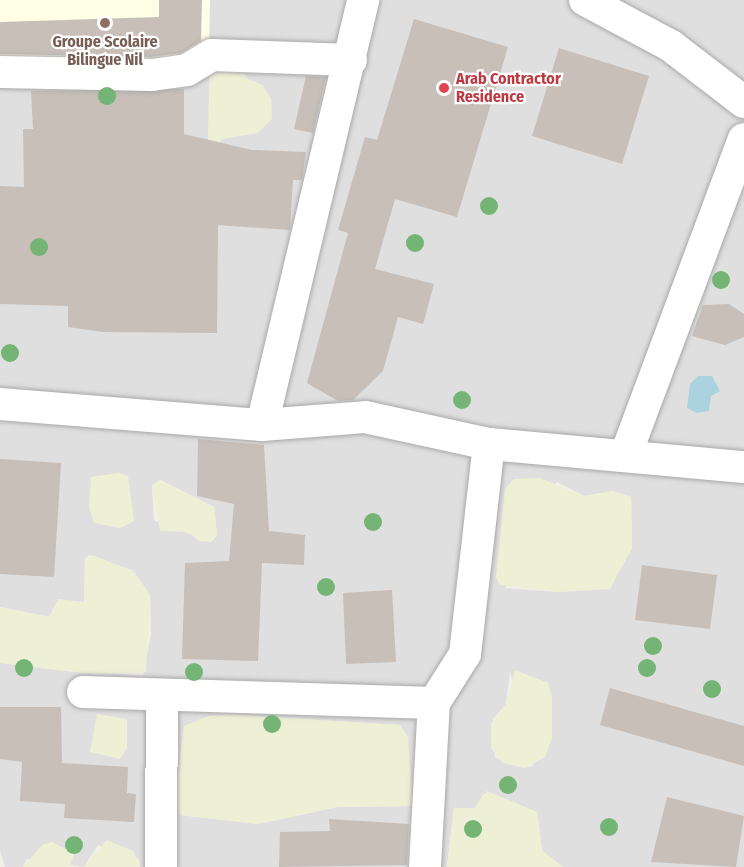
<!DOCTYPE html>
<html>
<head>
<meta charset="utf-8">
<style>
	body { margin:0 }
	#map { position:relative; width:744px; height:867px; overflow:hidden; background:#f2efe9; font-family:"Fira Sans Condensed",sans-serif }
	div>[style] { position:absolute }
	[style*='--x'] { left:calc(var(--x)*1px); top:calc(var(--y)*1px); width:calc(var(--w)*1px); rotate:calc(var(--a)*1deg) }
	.residential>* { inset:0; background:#e0dfdf }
	.education>* { inset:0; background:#ffffe5 }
	.farmland>* { inset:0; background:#eef0d5 }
	.water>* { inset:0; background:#aad3df }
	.building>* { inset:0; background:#c7bfb8 }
	.roads { filter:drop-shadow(0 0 2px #a9a9a9) drop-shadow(0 0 2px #a9a9a9) }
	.street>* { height:32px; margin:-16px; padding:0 16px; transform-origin:16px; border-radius:16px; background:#fff }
	.trees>* { width:18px; height:18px; margin:-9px; border-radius:50%; background:#74b475 }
	.dots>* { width:16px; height:16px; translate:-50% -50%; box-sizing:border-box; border:3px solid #fff; border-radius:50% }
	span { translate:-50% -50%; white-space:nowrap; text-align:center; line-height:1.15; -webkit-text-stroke:4.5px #fff; paint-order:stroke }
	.education-label { font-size:16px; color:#785e54; font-weight:700 }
	.health-label { font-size:16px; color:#be3a42; font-weight:700 }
	.left { translate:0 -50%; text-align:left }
</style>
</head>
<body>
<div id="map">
	<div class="residential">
		<div style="clip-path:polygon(evenodd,0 0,744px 0,744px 867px,563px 867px,542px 851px,537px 812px,484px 793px,475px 808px,454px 808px,447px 867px,140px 867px,139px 859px,98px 845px,84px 867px,27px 859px,23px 867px,5px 867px,0 851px,0 663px,143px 676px,151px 633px,150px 595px,135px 573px,95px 556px,85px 558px,84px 602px,49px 617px,0 607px,0 0,160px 480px,214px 507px,217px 535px,211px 542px,154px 520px,152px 486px,160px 480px,0 0,557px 482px,584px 496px,613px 491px,631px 497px,632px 548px,559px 592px,505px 588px,557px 482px,0 0,510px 671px,533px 766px,523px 768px,495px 757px,493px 719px,506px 704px,510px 671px,0 0,238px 715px,400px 725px,412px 806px,337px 807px,258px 824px,180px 815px,208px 716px,238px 715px)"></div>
	</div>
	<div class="education">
		<div style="clip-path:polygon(0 0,210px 0,209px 45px,174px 69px,0 68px)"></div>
	</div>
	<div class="farmland">
		<div style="clip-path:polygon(237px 63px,248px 79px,263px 85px,271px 99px,272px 119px,258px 133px,221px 139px,217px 163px,207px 165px,210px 64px)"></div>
		<div style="clip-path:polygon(119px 473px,128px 476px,134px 521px,120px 528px,94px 523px,89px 507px,91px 477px)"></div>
		<div style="clip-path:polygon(540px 478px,584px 496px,613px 491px,631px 497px,632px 548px,610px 589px,559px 592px,500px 585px,496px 577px,505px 489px,514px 479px)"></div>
		<div style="clip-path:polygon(160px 480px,214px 507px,217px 535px,211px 542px,199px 541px,189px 532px,160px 531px,152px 485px)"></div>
		<div style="clip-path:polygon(90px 555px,132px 570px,150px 595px,146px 672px,90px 674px,0 663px,0 607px,49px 617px,58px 599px,84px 602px,85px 558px)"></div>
		<div style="clip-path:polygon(515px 670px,548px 683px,552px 697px,552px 738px,545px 757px,524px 768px,503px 763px,491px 748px,491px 724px,506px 704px)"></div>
		<div style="clip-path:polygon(97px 714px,127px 719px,127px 748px,120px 759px,90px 752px)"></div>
		<div style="clip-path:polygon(238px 715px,400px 725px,408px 737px,412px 806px,337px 807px,258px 824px,180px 815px,175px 797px,184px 726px,208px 716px)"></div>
		<div style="clip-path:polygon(487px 791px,537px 812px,542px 851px,563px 867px,447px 867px,454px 808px,475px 808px)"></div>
		<div style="clip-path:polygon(107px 840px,133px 851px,140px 867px,84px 867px)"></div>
		<div style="clip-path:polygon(52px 842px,74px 853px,70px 867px,23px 867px,42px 845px)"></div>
	</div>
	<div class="water">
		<div style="clip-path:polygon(698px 376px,712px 376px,720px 391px,711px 396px,709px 411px,697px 413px,687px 408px,690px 384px)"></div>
	</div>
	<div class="building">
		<div style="clip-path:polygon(159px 0,202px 0,201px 41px,181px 53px,151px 57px,0 54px,0 22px,159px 17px)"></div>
		<div style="clip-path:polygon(414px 19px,508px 47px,457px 217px,395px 199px,375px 269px,434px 284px,423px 324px,398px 317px,383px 371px,353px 400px,338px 401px,307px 383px,348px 233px,338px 230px,365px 137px,377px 140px)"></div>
		<div style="clip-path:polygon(559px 48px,649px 76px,622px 164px,532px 136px)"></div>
		<div style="clip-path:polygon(306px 76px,326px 77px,313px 133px,294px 129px)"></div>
		<div style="clip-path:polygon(184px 89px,184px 134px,252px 150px,306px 152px,302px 180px,293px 180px,290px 230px,218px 225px,217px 333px,103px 332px,68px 327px,68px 306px,0 304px,0 186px,24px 187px,23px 129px,33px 129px,31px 91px)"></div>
		<div style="clip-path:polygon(729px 304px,744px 314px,744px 337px,725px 345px,692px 336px,703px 305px)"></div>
		<div style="clip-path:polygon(198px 439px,264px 445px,269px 531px,305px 535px,304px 565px,262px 563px,258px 661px,182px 659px,185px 563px,229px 561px,234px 504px,197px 496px)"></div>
		<div style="clip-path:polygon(0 459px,61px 463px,54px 577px,0 574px)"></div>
		<div style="clip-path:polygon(642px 565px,717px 575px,710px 629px,635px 620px)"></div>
		<div style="clip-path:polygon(392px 590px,396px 662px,346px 664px,343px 593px)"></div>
		<div style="clip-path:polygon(610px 688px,744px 726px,744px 766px,600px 725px)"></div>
		<div style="clip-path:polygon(0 707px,61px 707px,62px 763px,128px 767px,127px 793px,136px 794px,134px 822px,64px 818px,65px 804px,20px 801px,22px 762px,0 759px)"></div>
		<div style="clip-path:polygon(667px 797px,744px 816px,736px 867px,651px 862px)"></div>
		<div style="clip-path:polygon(329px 819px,409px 824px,407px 865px,279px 867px,280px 832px,330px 831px)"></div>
	</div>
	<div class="roads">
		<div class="street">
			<div style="--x:585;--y:0;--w:98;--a:28.1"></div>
			<div style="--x:671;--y:46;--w:92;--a:37.5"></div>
			<div style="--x:0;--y:72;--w:152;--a:1.1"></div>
			<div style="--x:152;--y:75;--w:35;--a:-8"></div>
			<div style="--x:187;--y:70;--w:29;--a:-31"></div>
			<div style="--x:212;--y:55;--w:139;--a:2.1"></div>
			<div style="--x:0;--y:404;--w:263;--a:4.6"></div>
			<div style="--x:262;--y:425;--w:103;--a:-4.4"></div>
			<div style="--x:365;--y:417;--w:127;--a:12.3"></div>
			<div style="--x:489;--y:444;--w:256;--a:5.2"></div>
			<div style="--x:262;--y:425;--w:437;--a:-76.6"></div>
			<div style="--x:626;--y:454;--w:336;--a:-69.5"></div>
			<div style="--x:83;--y:692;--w:351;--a:1.8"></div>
			<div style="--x:161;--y:867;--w:169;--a:-89.7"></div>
			<div style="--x:425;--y:867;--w:164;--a:-86.9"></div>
			<div style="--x:434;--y:703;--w:58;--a:-57.7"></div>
			<div style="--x:465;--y:654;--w:211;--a:-83.5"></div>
		</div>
	</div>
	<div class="trees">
		<div style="left:107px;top:96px"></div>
		<div style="left:489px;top:206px"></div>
		<div style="left:415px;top:243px"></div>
		<div style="left:39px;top:247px"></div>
		<div style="left:721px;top:280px"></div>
		<div style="left:10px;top:353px"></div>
		<div style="left:462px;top:400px"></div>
		<div style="left:373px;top:522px"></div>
		<div style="left:326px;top:587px"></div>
		<div style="left:653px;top:646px"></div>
		<div style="left:24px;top:668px"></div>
		<div style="left:647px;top:668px"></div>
		<div style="left:194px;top:672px"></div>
		<div style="left:712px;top:689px"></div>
		<div style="left:272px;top:724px"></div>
		<div style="left:508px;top:785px"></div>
		<div style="left:609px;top:827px"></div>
		<div style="left:473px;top:829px"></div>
		<div style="left:74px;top:845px"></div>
	</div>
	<div class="dots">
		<div style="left:105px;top:23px;background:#8d6e63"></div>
		<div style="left:444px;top:88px;background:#e0444e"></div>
	</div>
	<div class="education-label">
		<span style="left:105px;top:51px">Groupe Scolaire<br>Bilingue Nil</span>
	</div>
	<div class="health-label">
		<span class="left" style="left:456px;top:88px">Arab Contractor<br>Residence</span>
	</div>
</div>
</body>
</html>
